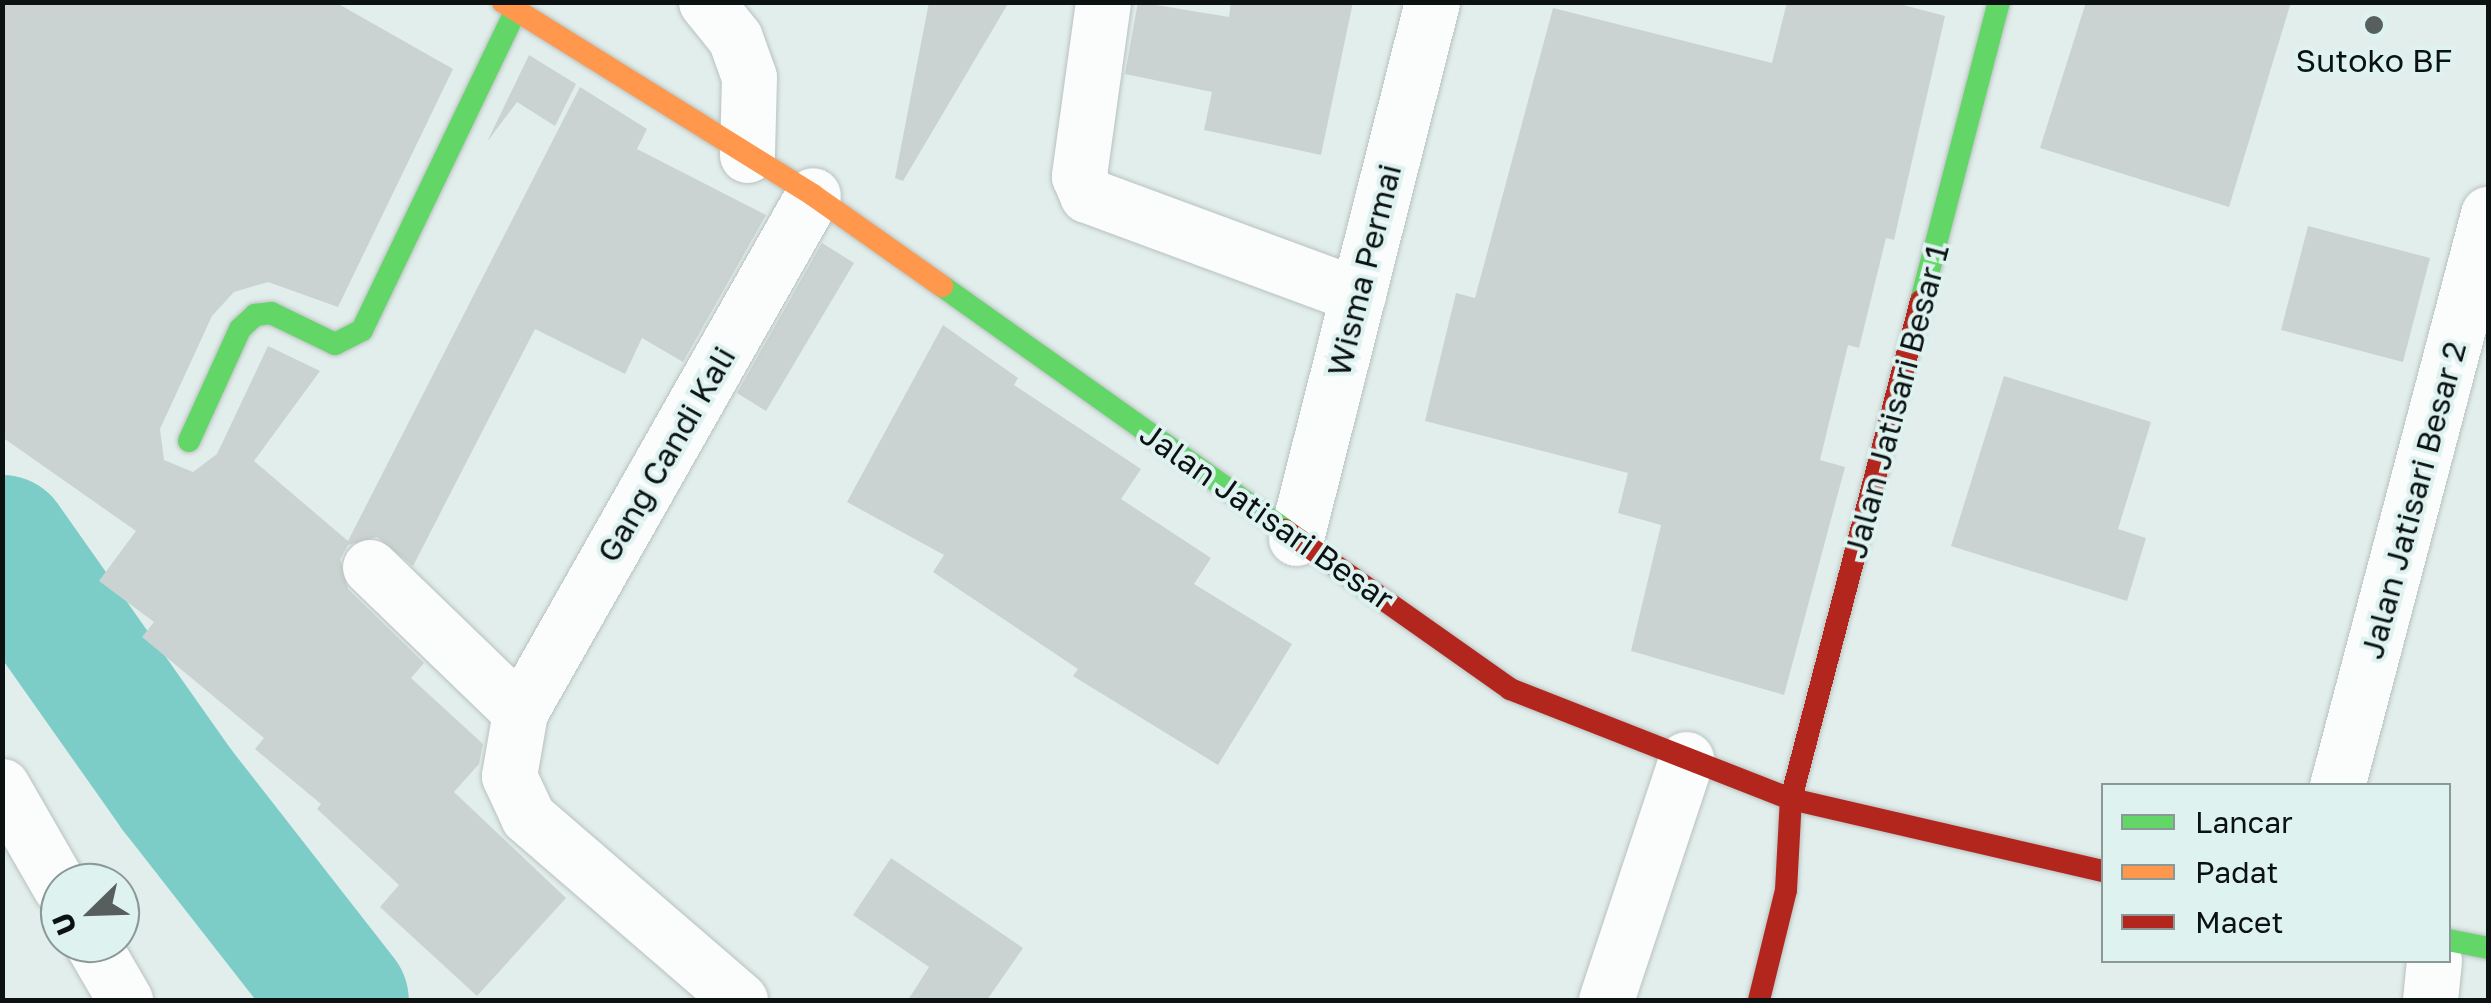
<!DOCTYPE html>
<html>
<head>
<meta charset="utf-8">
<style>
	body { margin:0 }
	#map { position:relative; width:2491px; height:1003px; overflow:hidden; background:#e2eeec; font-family:"Golos Text",sans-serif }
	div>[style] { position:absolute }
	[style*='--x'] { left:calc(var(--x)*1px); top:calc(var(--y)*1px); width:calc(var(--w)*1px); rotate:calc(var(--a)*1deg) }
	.river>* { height:135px; margin:-67.5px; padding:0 67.5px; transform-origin:67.5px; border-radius:67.5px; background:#7ccdc8 }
	.building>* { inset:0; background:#cad3d2 }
	.roads { filter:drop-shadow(0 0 2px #b8c1bf) drop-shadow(0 0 2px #b8c1bf) }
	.street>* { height:55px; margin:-27.5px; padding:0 27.5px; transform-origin:27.5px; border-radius:27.5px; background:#fbfcfc }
	.fast>* { height:22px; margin:-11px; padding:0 11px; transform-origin:11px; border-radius:11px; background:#63d668 }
	.slow>* { height:22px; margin:-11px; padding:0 11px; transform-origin:11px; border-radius:11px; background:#ff974d }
	.jam>* { height:22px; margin:-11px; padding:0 11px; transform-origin:11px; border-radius:11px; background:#b3261e }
	.dots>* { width:28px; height:28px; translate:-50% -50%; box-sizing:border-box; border:5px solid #def2f0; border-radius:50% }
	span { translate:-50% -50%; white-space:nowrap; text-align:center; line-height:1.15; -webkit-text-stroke:8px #def2f0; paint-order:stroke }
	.poi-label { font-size:32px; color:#0b1211 }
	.street-label { font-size:32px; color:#0b1211 }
	.frame { position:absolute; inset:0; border:5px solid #0b1211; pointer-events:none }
	.legend { position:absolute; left:2101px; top:783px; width:350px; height:180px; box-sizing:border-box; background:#def2f0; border:2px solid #8a9897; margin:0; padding:12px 18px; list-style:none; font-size:30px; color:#0b1211 }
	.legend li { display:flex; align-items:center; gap:20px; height:50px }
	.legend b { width:50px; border:2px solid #8a9897 }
	.north { position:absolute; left:40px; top:863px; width:100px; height:100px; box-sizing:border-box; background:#def2f0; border:2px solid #8a9897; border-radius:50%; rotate:247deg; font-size:28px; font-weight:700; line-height:40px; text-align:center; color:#0b1211 }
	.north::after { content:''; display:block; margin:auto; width:35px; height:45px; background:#565f5e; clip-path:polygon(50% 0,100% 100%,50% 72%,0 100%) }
</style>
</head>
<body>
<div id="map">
	<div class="river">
		<div style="--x:2;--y:542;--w:304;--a:54.8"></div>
		<div style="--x:177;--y:790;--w:266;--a:52"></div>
	</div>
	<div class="building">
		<div style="clip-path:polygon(2px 2px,335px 2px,453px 69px,338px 307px,268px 282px,234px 292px,212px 316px,160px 429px,164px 460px,193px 472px,217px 454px,268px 346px,320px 371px,254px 461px,348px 541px,580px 87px,647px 129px,637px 149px,766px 215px,683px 362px,642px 338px,625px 374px,535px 329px,413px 566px,377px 537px,348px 545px,340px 559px,348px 589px,424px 663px,411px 678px,483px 744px,479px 764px,454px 792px,566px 898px,477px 996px,380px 907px,399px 885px,317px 809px,321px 804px,255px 749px,264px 738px,142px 637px,154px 622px,99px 581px,136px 531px,2px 437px)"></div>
		<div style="clip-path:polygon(929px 2px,1009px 2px,903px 181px,895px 178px)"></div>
		<div style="clip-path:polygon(1138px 2px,1229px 17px,1231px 2px,1353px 2px,1321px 155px,1204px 130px,1212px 92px,1125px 74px)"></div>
		<div style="clip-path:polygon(1787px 2px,1892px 2px,1945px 16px,1894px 240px,1886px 238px,1859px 348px,1848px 345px,1820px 460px,1845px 467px,1784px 695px,1631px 651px,1661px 525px,1618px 513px,1628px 473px,1425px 421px,1456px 293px,1475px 298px,1553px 8px,1772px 63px)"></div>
		<div style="clip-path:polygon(2086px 2px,2291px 2px,2229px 207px,2040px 148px)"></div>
		<div style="clip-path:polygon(529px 55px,576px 84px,555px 126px,517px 102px,487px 142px)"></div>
		<div style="clip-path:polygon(2308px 226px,2430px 258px,2403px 362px,2281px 330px)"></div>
		<div style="clip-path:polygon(822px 243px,854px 263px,766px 411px,737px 393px)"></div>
		<div style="clip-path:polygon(943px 325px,1018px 378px,1014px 385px,1141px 469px,1121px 499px,1211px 558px,1194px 584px,1292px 644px,1218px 765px,1073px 676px,1078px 669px,933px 572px,944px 555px,847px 502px)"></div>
		<div style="clip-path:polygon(2004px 376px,2151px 422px,2118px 529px,2146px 538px,2127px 601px,1951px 546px)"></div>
		<div style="clip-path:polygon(891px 858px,1023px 948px,987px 1000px,908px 1000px,929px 967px,853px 915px)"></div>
	</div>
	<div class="roads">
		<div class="street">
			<div style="--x:706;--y:2;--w:46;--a:51.1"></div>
			<div style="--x:735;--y:38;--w:41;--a:70.3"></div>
			<div style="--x:749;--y:77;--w:78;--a:91.5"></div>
			<div style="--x:1103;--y:2;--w:176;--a:97.9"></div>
			<div style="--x:1079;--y:176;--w:21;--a:67"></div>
			<div style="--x:1087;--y:195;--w:289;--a:20.3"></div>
			<div style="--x:1296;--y:538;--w:553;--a:-75.76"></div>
			<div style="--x:370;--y:567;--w:209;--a:44"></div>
			<div style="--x:520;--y:712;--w:65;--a:99.8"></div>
			<div style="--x:509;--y:776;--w:45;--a:65.1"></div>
			<div style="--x:528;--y:817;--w:280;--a:40.8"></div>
			<div style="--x:520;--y:712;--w:594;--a:-60.46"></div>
			<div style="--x:2;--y:786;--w:116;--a:60.1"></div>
			<div style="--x:2337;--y:786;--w:592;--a:-75.21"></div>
			<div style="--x:92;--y:943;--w:66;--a:59.9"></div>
			<div style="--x:1606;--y:1000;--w:254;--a:-71.6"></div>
			<div style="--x:2430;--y:1000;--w:40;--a:-84.3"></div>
		</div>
		<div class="fast">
			<div style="--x:942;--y:286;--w:421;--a:35.4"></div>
			<div style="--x:1921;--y:301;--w:309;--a:-75.4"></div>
			<div style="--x:189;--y:441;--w:123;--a:-65.5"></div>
			<div style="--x:240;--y:329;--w:21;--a:-43"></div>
			<div style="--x:255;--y:315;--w:16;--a:-7"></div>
			<div style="--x:271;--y:313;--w:71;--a:25.8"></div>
			<div style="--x:335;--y:344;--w:30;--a:-27"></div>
			<div style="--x:362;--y:330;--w:355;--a:-64.3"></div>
			<div style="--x:2448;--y:940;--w:41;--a:11.3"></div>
		</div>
		<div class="slow">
			<div style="--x:503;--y:2;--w:365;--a:31.9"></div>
			<div style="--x:813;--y:195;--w:158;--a:35.2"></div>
		</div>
		<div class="jam">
			<div style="--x:1285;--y:530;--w:276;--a:35.2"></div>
			<div style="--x:1510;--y:689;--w:302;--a:21.4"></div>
			<div style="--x:1791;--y:799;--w:321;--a:13"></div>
			<div style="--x:1759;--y:1000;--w:113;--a:-76.2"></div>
			<div style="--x:1786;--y:890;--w:91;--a:-86.9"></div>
			<div style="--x:1791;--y:799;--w:515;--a:-75.37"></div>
		</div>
	</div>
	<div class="dots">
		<div style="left:2374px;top:25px;background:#565f5e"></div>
	</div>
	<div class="poi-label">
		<span style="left:2374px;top:60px">Sutoko BF</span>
	</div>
	<div class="street-label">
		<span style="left:1364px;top:270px;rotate:-76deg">Wisma Permai</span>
		<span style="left:1896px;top:401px;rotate:-75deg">Jalan Jatisari Besar 1</span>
		<span style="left:666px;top:454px;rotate:-60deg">Gang Candi Kali</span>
		<span style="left:2413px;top:500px;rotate:-75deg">Jalan Jatisari Besar 2</span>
		<span style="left:1267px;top:516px;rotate:35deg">Jalan Jatisari Besar</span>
	</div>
	<div class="frame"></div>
	<ul class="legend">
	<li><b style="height:12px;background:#63d668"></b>Lancar</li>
	<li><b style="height:12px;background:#ff974d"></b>Padat</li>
	<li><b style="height:12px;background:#b3261e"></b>Macet</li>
	</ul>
	<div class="north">U</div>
</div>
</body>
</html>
